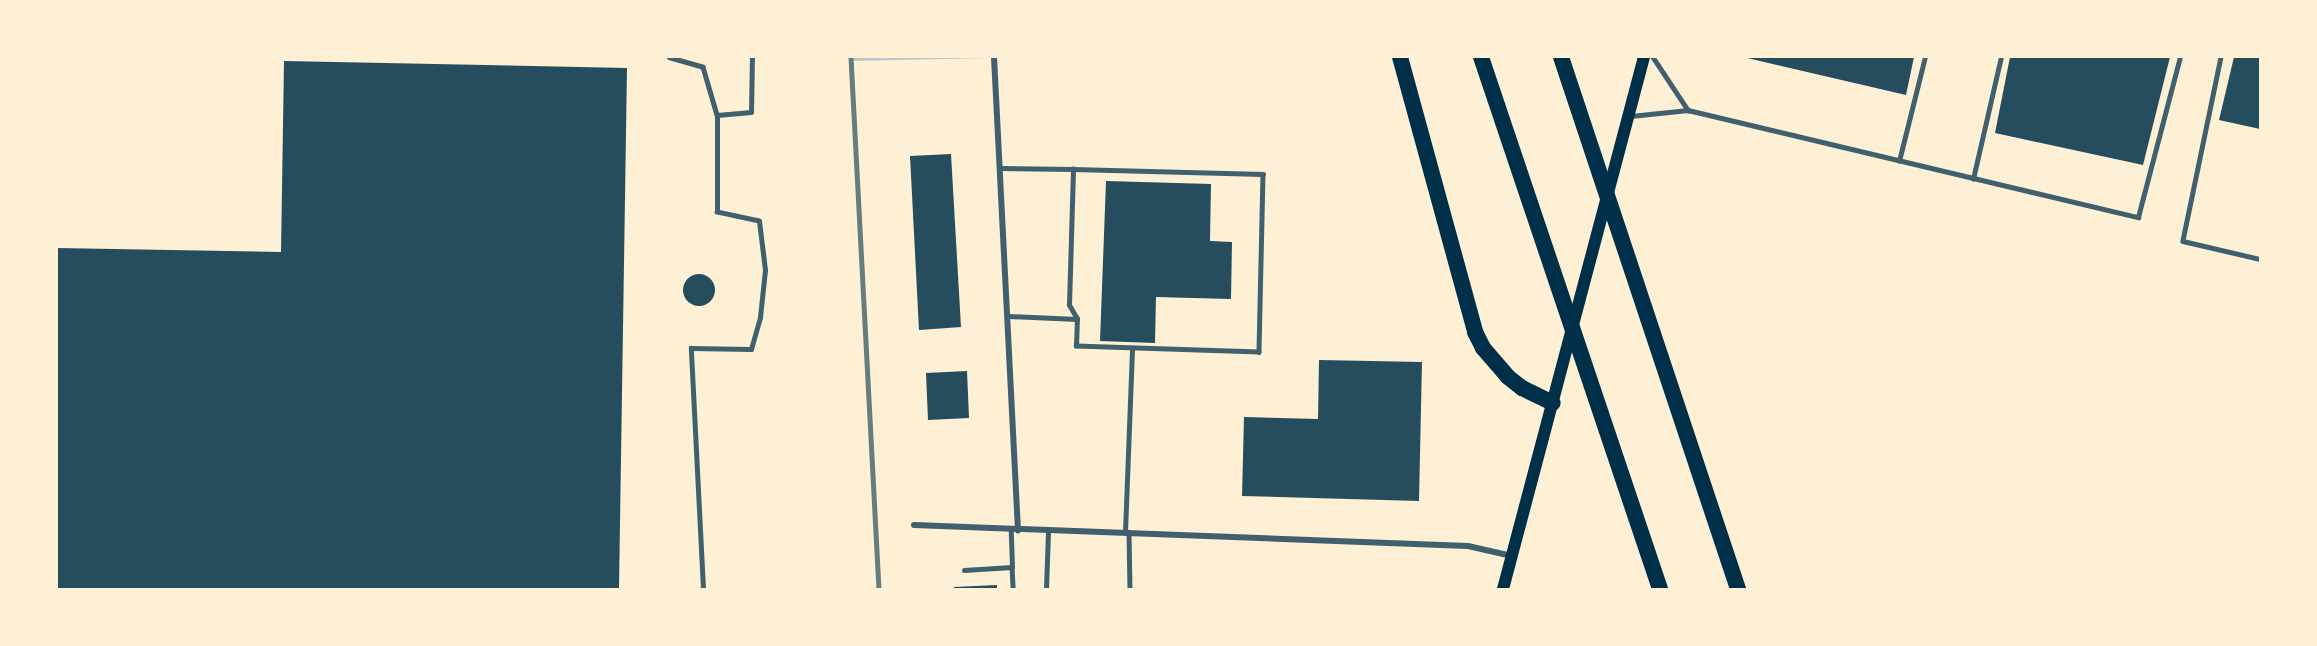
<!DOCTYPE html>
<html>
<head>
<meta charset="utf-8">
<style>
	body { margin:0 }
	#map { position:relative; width:2317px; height:646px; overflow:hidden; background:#fdf0d5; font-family:Quicksand,sans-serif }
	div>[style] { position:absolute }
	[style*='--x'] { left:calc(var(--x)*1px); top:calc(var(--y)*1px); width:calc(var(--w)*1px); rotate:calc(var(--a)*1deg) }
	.green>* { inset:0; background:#b9caca }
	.building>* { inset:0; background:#264d5e }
	.round { border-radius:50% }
	.service>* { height:4.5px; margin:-2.25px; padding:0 2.25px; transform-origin:2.25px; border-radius:2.25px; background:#3f606c }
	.minor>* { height:6px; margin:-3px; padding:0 3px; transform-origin:3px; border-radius:3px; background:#3f606c }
	.secondary>* { height:12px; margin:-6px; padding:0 6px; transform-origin:6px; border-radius:6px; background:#003049 }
	.motorway>* { height:16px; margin:-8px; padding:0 8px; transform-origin:8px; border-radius:8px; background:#003049 }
	.rail>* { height:4.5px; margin:-2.25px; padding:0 2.25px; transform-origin:2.25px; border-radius:2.25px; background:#657d81 }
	span { translate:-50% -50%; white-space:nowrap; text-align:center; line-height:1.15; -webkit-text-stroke:6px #fdf0d5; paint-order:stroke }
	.frame { position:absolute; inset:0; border:58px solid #fdf0d5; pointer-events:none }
</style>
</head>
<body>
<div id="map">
	<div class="green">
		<div style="clip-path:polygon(847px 57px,991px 57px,991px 58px,852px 61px)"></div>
	</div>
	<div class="building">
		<div style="clip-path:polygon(1743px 57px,1914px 57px,1906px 95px)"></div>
		<div style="clip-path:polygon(2010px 57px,2170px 57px,2143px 165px,1995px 133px)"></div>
		<div style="clip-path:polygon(2234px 57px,2260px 57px,2260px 129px,2219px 120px)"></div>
		<div style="clip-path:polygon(284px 61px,627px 68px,619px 589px,57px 589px,57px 248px,281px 252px)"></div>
		<div style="clip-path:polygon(951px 154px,961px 327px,919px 330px,910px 156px)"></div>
		<div style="clip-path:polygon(1106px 181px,1211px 184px,1210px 241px,1232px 242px,1231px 299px,1156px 297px,1155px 343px,1100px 341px)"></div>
		<div class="round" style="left:683px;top:274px;width:32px;height:32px"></div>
		<div style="clip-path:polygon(1319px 360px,1422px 362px,1419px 501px,1242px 496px,1244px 417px,1318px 419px)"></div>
		<div style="clip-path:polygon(967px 371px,969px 418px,928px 420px,926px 373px)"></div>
		<div style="clip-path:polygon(997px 585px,997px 589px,954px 589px,954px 587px)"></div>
	</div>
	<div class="service">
		<div style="--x:669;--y:57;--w:35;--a:16"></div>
		<div style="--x:703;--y:67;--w:50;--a:73.7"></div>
		<div style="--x:1653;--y:57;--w:64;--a:56.6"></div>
		<div style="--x:2221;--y:57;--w:188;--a:101.7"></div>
		<div style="--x:2183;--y:241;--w:79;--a:13.2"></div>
		<div style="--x:1631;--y:116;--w:57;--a:-6"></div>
		<div style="--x:1688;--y:110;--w:463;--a:13.4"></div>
		<div style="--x:2138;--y:217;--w:165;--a:-75.3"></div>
		<div style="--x:1899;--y:161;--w:107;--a:-76"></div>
		<div style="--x:1001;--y:168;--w:72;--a:0.8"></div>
		<div style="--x:1073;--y:169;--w:190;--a:1.5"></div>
		<div style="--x:1263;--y:174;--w:178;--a:91.3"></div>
		<div style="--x:1259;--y:352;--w:183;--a:-178.1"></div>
		<div style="--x:1076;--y:346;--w:27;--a:-88"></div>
		<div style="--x:1077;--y:319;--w:16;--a:-120"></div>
		<div style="--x:1069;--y:305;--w:136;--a:-88.3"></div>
		<div style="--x:1973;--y:179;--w:125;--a:-77.1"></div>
		<div style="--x:1009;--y:316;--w:68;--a:2.5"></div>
		<div style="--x:1125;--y:532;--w:184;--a:-87.8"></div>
		<div style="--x:1129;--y:532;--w:57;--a:89"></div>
		<div style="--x:1012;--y:567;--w:22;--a:87"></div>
		<div style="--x:964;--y:570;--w:48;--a:-3.6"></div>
		<div style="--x:1012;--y:567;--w:37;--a:-92"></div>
		<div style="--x:703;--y:589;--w:241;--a:-92.9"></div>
		<div style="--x:691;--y:348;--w:60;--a:1"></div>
		<div style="--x:751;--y:349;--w:33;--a:-74"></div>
		<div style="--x:760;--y:317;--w:47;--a:-83.9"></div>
		<div style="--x:765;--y:270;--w:49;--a:-97"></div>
		<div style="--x:759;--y:221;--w:43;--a:-167.9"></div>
		<div style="--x:717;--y:212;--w:97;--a:-90"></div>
		<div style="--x:717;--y:115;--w:34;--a:-5"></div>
		<div style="--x:751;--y:112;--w:55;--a:-89"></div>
		<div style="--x:1046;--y:589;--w:58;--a:-88"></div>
	</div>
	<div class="minor">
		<div style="--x:994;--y:57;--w:474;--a:87.1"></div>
		<div style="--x:914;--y:525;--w:554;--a:2.17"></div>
		<div style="--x:1468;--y:546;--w:45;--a:12.8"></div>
	</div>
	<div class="secondary">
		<div style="--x:1503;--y:589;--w:550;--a:-75.16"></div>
	</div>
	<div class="motorway">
		<div style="--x:1400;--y:57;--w:285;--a:74.7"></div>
		<div style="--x:1475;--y:332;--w:18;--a:63"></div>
		<div style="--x:1483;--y:348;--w:38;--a:49"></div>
		<div style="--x:1508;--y:377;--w:18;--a:38"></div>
		<div style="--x:1522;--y:388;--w:34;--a:26"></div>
		<div style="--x:1481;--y:57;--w:561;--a:71.4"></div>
		<div style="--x:1561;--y:57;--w:561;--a:71.6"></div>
	</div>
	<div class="rail">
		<div style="--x:851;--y:57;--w:533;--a:86.99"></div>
	</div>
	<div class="frame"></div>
</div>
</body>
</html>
